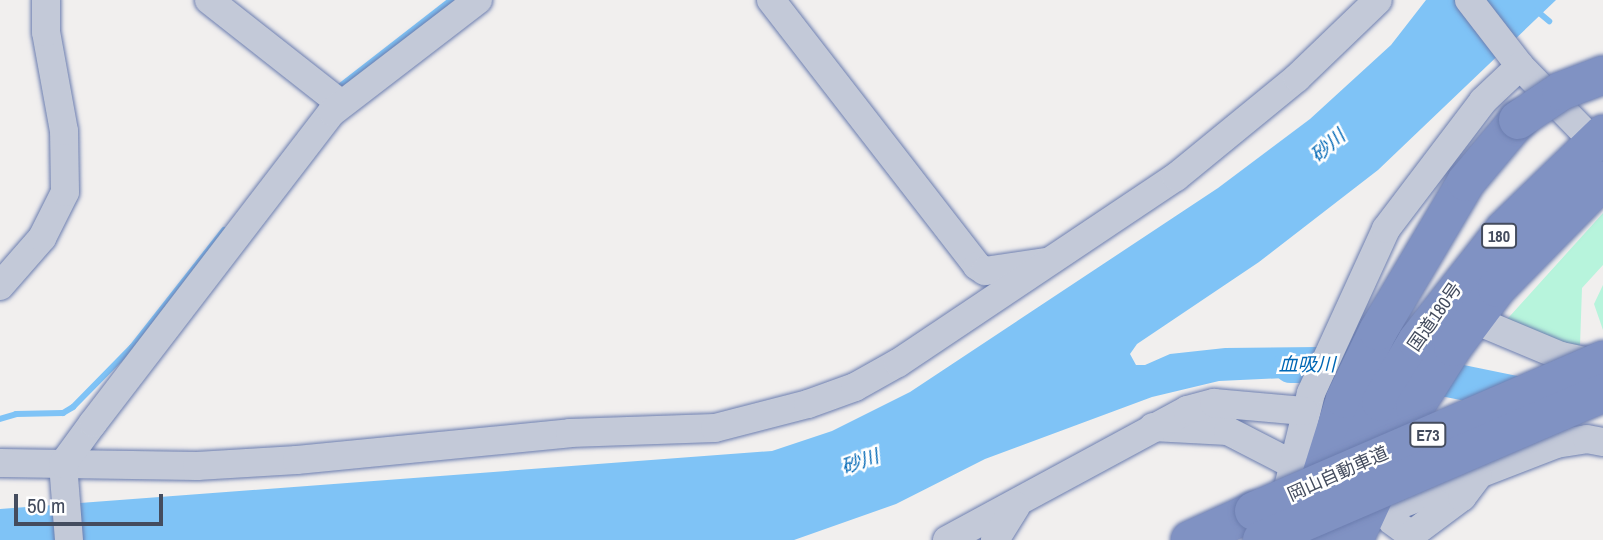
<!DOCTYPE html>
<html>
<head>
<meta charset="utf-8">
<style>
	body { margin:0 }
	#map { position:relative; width:1603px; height:540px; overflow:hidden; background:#f1efee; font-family:"Archivo Narrow","Noto Sans JP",sans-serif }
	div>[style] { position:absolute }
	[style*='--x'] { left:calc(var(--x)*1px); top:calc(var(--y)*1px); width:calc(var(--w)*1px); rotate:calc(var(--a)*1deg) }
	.green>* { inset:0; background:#b7f4dc }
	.water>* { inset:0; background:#7fc3f6 }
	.stream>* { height:6px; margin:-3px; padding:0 3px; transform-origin:3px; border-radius:3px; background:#7fc3f6 }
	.river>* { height:35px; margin:-17.5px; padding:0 17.5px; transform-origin:17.5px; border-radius:17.5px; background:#7fc3f6 }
	.roads { filter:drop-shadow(0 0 2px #6b7daf) drop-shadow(0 0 2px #6b7daf) }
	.minor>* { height:28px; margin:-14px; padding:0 14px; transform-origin:14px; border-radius:14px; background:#c3c9d8 }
	.highway>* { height:38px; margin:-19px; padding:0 19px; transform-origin:19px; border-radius:19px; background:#8092c3 }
	.bridges { filter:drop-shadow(0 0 2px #6b7daf) drop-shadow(0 0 2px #6b7daf) }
	.highway-bridge>* { height:38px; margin:-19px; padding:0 19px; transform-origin:19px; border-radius:19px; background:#8092c3 }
	span { translate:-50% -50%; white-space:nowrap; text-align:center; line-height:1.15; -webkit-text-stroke:5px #fff; paint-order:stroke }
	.shield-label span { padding:2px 5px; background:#fff; border:2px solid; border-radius:5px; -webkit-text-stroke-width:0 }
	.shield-label { font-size:16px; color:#444c5e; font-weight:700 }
	.street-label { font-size:18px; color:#444c5e }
	.water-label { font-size:19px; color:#0067b5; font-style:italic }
	.scale { position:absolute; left:14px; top:494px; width:149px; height:32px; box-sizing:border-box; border:4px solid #444c5e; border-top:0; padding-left:9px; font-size:21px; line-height:24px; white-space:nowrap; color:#444c5e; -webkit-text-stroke:5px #fff; paint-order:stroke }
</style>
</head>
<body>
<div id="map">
	<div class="green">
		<div style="clip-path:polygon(1603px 213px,1603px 265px,1582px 288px,1580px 346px,1575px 351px,1500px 327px)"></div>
		<div style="clip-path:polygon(1603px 285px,1603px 330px,1594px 304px)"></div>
	</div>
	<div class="water">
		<div style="clip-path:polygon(1426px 0,1556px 0,1378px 170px,1259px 262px,1137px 344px,1130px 354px,1136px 365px,1145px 365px,1170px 354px,1225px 348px,1320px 347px,1305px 377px,1219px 381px,1152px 397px,985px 459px,896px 504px,794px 540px,0 540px,0 509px,772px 451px,832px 431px,910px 392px,1218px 188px,1310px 119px,1391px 45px)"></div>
	</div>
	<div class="stream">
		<div style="--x:1537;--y:11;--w:16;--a:40"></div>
		<div style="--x:339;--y:87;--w:142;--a:-37.8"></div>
		<div style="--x:0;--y:419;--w:17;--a:-17"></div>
		<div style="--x:16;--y:414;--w:47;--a:-1.2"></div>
		<div style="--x:63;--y:413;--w:12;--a:-31"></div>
		<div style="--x:73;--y:407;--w:84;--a:-45.5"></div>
		<div style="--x:132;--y:347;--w:149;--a:-51.8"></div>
	</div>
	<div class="river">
		<div style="--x:1290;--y:365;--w:88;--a:0"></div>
		<div style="--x:1378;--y:365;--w:160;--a:11.5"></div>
	</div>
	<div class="roads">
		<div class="minor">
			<div style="--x:209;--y:0;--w:168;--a:38.2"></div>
			<div style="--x:771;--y:0;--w:336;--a:52.2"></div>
			<div style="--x:977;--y:266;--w:9;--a:32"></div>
			<div style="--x:985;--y:271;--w:62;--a:-8.4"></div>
			<div style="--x:1469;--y:0;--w:83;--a:52.3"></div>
			<div style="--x:1520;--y:66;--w:106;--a:45.8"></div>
			<div style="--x:0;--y:286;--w:64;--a:-48.8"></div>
			<div style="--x:42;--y:238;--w:51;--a:-63.4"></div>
			<div style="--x:65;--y:192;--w:61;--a:-90.9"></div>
			<div style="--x:64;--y:131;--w:101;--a:-100.3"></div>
			<div style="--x:46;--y:32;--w:32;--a:-90"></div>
			<div style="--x:1458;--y:313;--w:112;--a:22.7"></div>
			<div style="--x:1561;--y:356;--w:40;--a:12"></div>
			<div style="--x:1153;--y:427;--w:75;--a:3.1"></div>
			<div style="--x:1228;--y:431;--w:65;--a:27.3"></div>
			<div style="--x:0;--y:463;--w:197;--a:0.9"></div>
			<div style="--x:197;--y:466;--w:100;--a:-3.4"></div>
			<div style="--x:297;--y:460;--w:274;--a:-5.6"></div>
			<div style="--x:570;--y:433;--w:145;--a:-2"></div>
			<div style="--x:715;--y:428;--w:96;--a:-14.5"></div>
			<div style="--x:808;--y:404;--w:50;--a:-19.9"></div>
			<div style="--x:855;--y:387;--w:49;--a:-29.2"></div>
			<div style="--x:898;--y:363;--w:334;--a:-33.8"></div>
			<div style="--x:1176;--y:177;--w:156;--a:-39.3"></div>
			<div style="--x:1297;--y:78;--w:112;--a:-43.9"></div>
			<div style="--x:1282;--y:512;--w:122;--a:-76.3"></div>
			<div style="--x:1311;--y:393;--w:180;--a:-65.4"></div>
			<div style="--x:1386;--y:229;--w:161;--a:-52.8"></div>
			<div style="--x:1483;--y:101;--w:51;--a:-43.4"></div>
			<div style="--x:1363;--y:519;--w:207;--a:-21.2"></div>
			<div style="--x:1556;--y:444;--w:31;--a:-9"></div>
			<div style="--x:1587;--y:439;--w:16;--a:11"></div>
			<div style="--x:1392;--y:521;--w:24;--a:36"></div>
			<div style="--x:1411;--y:535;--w:64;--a:-36.7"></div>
			<div style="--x:1462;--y:497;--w:26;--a:-53"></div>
			<div style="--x:69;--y:540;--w:76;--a:-94.5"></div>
			<div style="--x:63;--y:464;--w:51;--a:-53.8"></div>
			<div style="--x:93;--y:423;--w:392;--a:-52.5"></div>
			<div style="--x:332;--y:112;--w:184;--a:-37.5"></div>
			<div style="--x:947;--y:540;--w:273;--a:-28.4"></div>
			<div style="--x:1187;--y:410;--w:28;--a:-15"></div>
			<div style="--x:1214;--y:403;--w:90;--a:5.1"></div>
			<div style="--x:995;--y:540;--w:40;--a:-58"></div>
		</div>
		<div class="highway">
			<div style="--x:1310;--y:511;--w:117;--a:-72.6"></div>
			<div style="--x:1345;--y:399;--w:76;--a:-64.1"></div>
			<div style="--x:1378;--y:331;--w:173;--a:-59.4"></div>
			<div style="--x:1466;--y:182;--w:81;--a:-50"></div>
			<div style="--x:1190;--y:540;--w:70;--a:-24.4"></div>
			<div style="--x:1328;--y:540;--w:59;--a:-73.1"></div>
			<div style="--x:1345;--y:484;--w:90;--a:-66.3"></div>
			<div style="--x:1381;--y:402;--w:71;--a:-59.5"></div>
			<div style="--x:1417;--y:341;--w:141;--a:-51.9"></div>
			<div style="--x:1504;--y:230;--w:138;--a:-44.1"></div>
			<div style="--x:1354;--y:540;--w:146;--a:-65.4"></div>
			<div style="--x:1415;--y:407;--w:71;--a:-57.7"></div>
			<div style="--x:1453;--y:347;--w:74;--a:-53.3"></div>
			<div style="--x:1497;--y:288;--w:151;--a:-45.5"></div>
		</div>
	</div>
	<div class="bridges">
		<div class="highway-bridge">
			<div style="--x:1518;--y:120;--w:52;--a:-34"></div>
			<div style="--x:1561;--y:91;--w:45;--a:-20.9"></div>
			<div style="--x:1254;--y:511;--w:380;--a:-23.4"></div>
			<div style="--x:1262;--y:540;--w:371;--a:-23.3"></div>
		</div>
	</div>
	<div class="shield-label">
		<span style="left:1499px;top:236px">180</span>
		<span style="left:1428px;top:435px">E73</span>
	</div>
	<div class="street-label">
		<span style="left:1435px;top:317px;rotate:-55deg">国道180号</span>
		<span style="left:1338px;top:474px;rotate:-24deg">岡山自動車道</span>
	</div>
	<div class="water-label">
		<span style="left:1328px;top:146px;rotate:-41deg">砂川</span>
		<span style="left:1307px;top:365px">血吸川</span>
		<span style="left:860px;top:462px;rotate:-19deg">砂川</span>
	</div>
	<div class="scale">50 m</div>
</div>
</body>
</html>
